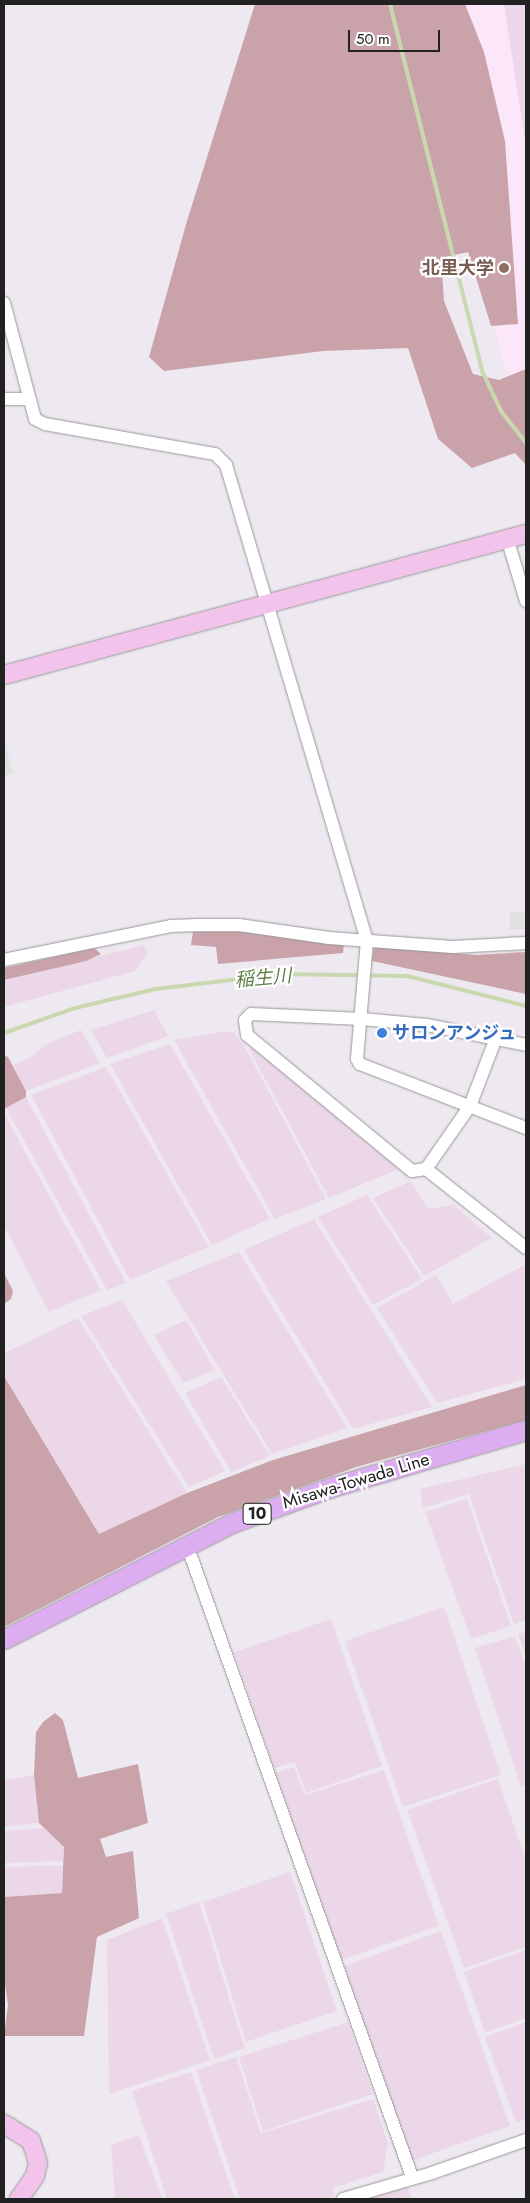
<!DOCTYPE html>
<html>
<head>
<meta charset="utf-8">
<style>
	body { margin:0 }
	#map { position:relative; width:530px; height:2203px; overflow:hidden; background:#eee9f0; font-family:Jost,"Noto Sans JP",sans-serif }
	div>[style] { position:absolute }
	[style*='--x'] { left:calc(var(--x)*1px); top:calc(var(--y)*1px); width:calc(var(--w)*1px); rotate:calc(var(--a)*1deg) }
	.education>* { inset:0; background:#fce6f9 }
	.farmland>* { inset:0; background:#ecd7e8 }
	.forest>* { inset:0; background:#caa3aa }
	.parking>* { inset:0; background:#e1e1e1 }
	.stream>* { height:4px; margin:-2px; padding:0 2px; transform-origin:2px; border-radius:2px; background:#cad8af }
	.roads { filter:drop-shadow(0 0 1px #989898) drop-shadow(0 0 1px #989898) }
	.street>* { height:12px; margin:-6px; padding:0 6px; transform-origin:6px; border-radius:6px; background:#fff }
	.secondary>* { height:18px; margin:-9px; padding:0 9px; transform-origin:9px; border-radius:9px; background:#f2c4eb }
	.primary>* { height:19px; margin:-9.5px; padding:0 9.5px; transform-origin:9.5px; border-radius:9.5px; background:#dcadf1 }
	.dots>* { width:14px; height:14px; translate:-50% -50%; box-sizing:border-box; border:2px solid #fff; border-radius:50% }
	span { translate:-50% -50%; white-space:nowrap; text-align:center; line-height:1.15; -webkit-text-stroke:4.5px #fff; paint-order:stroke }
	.shield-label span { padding:1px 4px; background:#fff; border:1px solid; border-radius:4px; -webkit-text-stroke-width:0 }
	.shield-label { font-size:16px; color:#212121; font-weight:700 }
	.education-label { font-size:18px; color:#785e54; font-weight:700 }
	.right { translate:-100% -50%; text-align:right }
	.shop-label { font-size:18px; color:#366cbe; font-weight:700 }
	.left { translate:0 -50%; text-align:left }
	.street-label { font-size:18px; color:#212121 }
	.water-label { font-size:19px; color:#5d8046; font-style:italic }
	.frame { position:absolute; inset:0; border:5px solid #212121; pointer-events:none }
	.scale { position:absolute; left:348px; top:30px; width:92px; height:22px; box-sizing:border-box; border:2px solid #212121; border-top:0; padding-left:6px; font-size:15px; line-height:18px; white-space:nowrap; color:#212121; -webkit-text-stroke:4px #fff; paint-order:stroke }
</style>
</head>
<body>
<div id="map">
	<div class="education">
		<div style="clip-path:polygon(422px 4px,526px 4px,526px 405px,503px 362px)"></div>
	</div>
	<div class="farmland">
		<div style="clip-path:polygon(504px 4px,526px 4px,526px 148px)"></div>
		<div style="clip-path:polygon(144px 945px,147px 954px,135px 971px,4px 1007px,4px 980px)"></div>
		<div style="clip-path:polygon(154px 1010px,168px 1036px,107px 1058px,91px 1030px)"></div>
		<div style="clip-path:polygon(81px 1030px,100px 1063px,26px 1091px,13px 1065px,31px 1057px,48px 1043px)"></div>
		<div style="clip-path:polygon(220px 1032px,233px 1032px,245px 1047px,326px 1199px,275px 1219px,174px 1040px)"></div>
		<div style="clip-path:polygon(170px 1044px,270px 1219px,212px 1245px,110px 1064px)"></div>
		<div style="clip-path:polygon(252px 1047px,397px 1164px,399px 1169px,329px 1198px,249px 1049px)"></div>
		<div style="clip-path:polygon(106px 1067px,209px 1247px,130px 1280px,31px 1095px)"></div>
		<div style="clip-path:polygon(26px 1097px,126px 1283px,107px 1290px,6px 1108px)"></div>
		<div style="clip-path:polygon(4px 1113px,101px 1290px,49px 1312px,4px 1226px)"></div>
		<div style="clip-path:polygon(411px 1181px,428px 1209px,454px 1205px,492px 1238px,424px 1276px,373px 1198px)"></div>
		<div style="clip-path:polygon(367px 1195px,422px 1279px,373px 1305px,318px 1217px)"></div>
		<div style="clip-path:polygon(314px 1219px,432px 1407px,353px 1429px,244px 1250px)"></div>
		<div style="clip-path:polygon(239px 1252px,347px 1428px,272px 1454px,166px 1281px)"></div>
		<div style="clip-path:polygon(526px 1264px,526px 1379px,437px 1403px,377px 1308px,436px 1275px,453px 1304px)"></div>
		<div style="clip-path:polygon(122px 1300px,225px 1471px,189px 1487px,81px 1316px)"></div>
		<div style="clip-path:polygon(78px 1318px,187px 1493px,99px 1534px,4px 1376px,4px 1353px)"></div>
		<div style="clip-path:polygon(186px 1320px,215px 1370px,183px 1383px,154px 1335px)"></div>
		<div style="clip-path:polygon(221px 1377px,270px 1456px,231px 1472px,185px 1393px)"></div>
		<div style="clip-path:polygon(526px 1464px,526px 1620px,514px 1624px,469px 1494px,423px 1508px,420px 1489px)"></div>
		<div style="clip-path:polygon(467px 1499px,511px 1626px,471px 1639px,425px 1512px)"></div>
		<div style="clip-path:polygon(444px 1607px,501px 1775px,403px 1807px,345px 1641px)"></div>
		<div style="clip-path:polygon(331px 1619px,382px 1766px,306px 1793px,295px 1762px,274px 1768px,234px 1652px)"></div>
		<div style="clip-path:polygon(526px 1632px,526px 1656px,518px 1634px)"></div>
		<div style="clip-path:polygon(515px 1636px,526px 1668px,526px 1785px,521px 1787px,475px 1648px)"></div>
		<div style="clip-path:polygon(294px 1767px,305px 1795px,384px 1770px,439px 1926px,341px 1960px,275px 1773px)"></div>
		<div style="clip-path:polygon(34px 1775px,39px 1823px,4px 1827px,4px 1780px)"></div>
		<div style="clip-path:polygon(498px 1779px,526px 1861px,526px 1947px,464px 1968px,407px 1810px)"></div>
		<div style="clip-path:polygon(44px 1828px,64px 1847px,63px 1861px,4px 1863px,4px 1831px)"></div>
		<div style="clip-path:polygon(63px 1865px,62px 1893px,4px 1897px,4px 1867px)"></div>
		<div style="clip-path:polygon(290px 1872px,337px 2011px,246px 2042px,203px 1902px)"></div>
		<div style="clip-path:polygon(199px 1902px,245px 2048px,214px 2059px,166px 1914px)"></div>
		<div style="clip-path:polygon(162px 1918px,210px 2060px,109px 2094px,107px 1940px)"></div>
		<div style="clip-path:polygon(441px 1931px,510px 2126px,411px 2161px,344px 1966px)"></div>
		<div style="clip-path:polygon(526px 1950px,526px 2018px,485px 2033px,464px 1972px)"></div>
		<div style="clip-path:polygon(348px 2022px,373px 2094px,263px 2131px,239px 2057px)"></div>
		<div style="clip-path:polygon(526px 2022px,526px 2119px,516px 2123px,485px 2037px)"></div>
		<div style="clip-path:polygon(236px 2057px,261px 2133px,373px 2099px,388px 2143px,383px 2172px,333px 2188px,335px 2197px,327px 2199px,240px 2199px,196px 2070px)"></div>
		<div style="clip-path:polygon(191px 2072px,235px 2199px,167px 2199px,132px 2091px)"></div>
		<div style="clip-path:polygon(139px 2135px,162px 2199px,115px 2199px,111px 2145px)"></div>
		<div style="clip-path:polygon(407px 2185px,412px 2199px,366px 2199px)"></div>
	</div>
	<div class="forest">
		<div style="clip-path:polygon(255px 4px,465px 4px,484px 52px,505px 141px,518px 324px,491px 326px,468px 252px,441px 258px,444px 301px,473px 374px,499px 380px,526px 369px,526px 465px,515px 453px,472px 468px,438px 439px,408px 348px,323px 351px,164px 371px,149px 357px,187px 221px)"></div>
		<div style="clip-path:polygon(193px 932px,246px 932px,344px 943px,343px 953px,218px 964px,216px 947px,191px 945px)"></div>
		<div style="clip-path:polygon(374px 946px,476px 955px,526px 952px,526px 994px,372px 961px)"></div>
		<div style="clip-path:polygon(94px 948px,101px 954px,86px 961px,4px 980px,4px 968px)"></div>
		<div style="clip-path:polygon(4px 1055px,8px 1057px,26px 1091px,26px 1097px,4px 1109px)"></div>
		<div style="clip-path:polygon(4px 1273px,13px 1291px,11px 1299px,4px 1304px)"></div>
		<div style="clip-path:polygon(4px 1376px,99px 1534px,187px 1493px,273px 1460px,526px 1385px,526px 1420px,356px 1467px,218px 1517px,4px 1627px)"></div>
		<div style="clip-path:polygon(55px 1713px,63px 1720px,78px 1778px,138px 1764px,148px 1823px,100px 1839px,106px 1857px,133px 1851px,139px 1918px,97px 1937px,84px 2036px,4px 2036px,8px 2005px,4px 1977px,4px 1897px,62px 1893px,64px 1847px,39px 1823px,34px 1775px,36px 1732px,43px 1722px)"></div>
	</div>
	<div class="parking">
		<div style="clip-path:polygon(4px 740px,13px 773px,4px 776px)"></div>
		<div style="clip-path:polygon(526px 911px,526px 929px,510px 930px,510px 912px)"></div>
	</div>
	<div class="stream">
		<div style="--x:390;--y:4;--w:381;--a:75.9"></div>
		<div style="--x:483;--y:373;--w:42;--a:64.7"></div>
		<div style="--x:501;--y:411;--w:41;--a:52"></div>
		<div style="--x:4;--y:1033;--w:75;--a:-19.4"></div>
		<div style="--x:75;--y:1008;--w:83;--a:-13.2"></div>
		<div style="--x:156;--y:989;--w:125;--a:-6.9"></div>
		<div style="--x:280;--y:974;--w:127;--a:0.9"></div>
		<div style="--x:407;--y:976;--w:123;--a:14.1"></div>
	</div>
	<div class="roads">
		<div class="street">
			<div style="--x:4;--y:303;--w:120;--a:75"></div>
			<div style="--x:35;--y:419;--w:11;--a:27"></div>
			<div style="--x:45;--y:424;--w:173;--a:10"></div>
			<div style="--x:215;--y:454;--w:16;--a:45"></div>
			<div style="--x:226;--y:465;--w:495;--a:73.5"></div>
			<div style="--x:367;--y:940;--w:119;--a:94.8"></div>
			<div style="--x:357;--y:1059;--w:6;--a:59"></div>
			<div style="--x:360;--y:1064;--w:178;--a:21.1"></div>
			<div style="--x:4;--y:399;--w:24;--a:0"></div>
			<div style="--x:507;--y:538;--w:66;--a:73.2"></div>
			<div style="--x:4;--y:960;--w:170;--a:-11.5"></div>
			<div style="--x:171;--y:926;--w:27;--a:-2"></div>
			<div style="--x:198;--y:925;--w:41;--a:0"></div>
			<div style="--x:239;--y:925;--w:91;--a:8.2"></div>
			<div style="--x:329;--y:938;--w:124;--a:4.2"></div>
			<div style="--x:453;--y:947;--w:73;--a:-3.1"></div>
			<div style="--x:496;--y:1038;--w:73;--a:110.9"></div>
			<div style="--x:470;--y:1106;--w:77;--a:124.9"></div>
			<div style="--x:426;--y:1169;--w:127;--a:38.3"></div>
			<div style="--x:426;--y:1169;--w:14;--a:172"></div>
			<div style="--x:412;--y:1171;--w:214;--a:-140.5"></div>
			<div style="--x:247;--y:1035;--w:15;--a:-98"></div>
			<div style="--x:245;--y:1020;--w:8;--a:-45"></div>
			<div style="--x:251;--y:1014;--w:111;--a:2.6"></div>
			<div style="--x:362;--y:1019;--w:65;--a:5.3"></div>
			<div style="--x:427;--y:1025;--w:101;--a:11.4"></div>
			<div style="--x:187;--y:1545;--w:671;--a:70.4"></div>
			<div style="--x:343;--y:2199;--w:93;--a:-16.3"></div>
			<div style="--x:432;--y:2173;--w:100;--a:-19.3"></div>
		</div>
		<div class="secondary">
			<div style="--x:4;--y:675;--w:541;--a:-15.12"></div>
			<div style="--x:4;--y:2124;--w:32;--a:32"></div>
			<div style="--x:31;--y:2141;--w:23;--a:72"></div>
			<div style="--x:38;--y:2163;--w:13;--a:103"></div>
			<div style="--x:35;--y:2176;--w:28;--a:125"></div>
		</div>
		<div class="primary">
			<div style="--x:4;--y:1639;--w:258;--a:-27"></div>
			<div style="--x:234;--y:1522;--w:104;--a:-19.7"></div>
			<div style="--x:332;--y:1487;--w:202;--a:-16.4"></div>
		</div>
	</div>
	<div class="dots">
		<div style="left:504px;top:268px;background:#8d6e63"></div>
		<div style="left:382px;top:1033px;background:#3f7fe0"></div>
	</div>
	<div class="shield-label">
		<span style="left:257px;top:1514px">10</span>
	</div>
	<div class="education-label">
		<span class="right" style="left:494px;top:268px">北里大学</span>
	</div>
	<div class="shop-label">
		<span class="left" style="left:392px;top:1033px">サロンアンジュ</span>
	</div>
	<div class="street-label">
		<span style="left:356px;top:1481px;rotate:-17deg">Misawa-Towada Line</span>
	</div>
	<div class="water-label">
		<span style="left:263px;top:978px;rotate:-5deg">稲生川</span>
	</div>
	<div class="frame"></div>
	<div class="scale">50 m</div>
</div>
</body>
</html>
